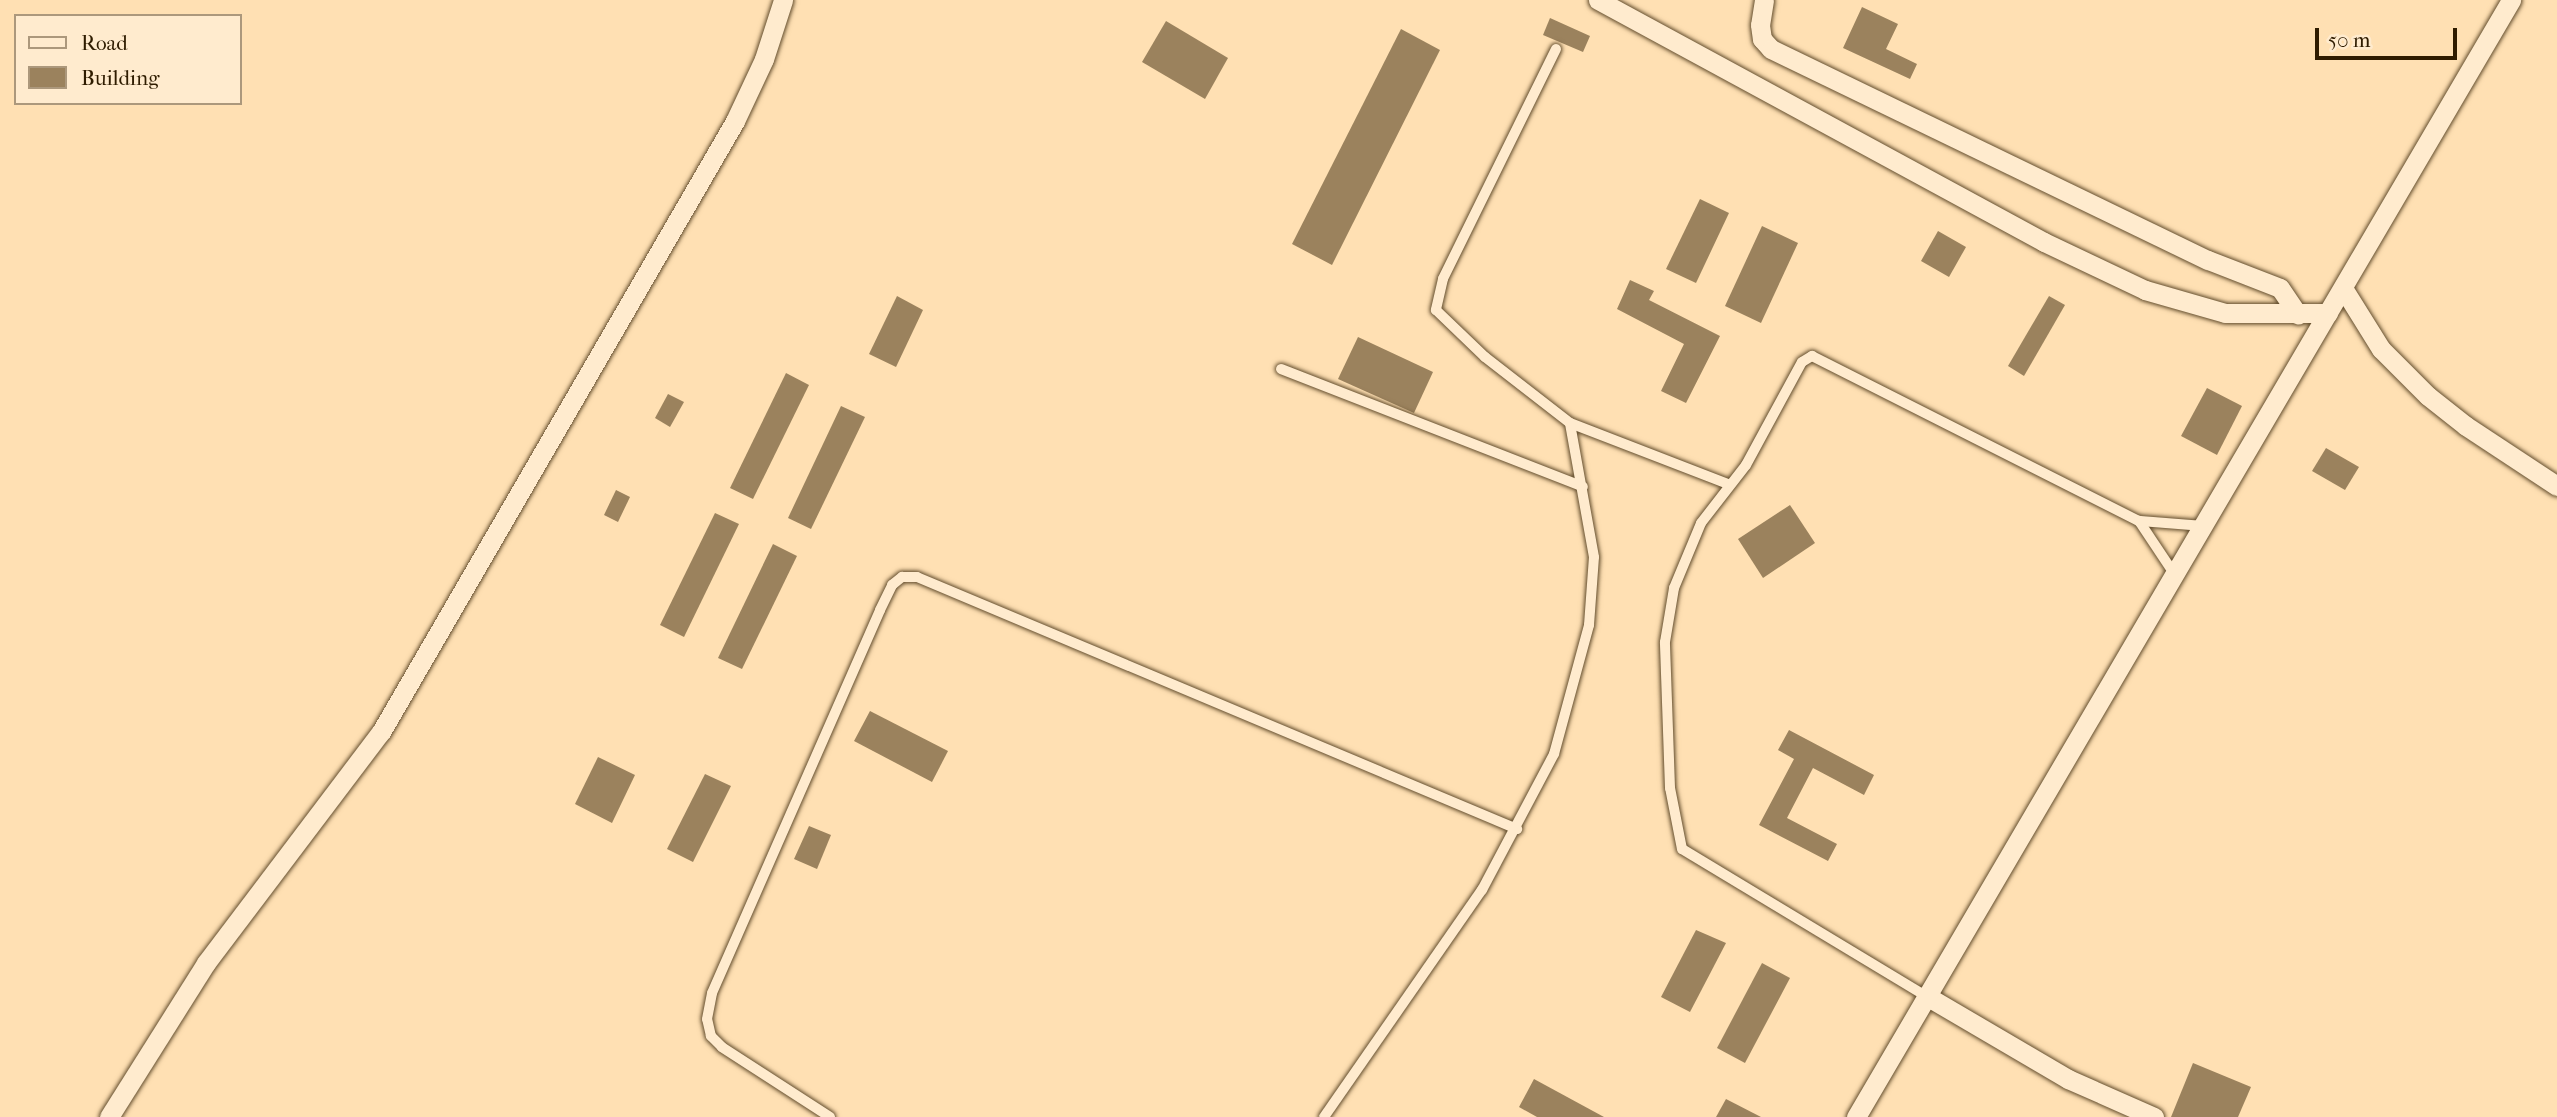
<!DOCTYPE html>
<html>
<head>
<meta charset="utf-8">
<style>
	body { margin:0 }
	#map { position:relative; width:2557px; height:1117px; overflow:hidden; background:#ffe0b3; font-family:"IM FELL French Canon",serif }
	div>[style] { position:absolute }
	[style*='--x'] { left:calc(var(--x)*1px); top:calc(var(--y)*1px); width:calc(var(--w)*1px); rotate:calc(var(--a)*1deg) }
	.building>* { inset:0; background:#9b825d }
	.roads { filter:drop-shadow(0 0 2px #634d2d) drop-shadow(0 0 2px #634d2d) }
	.lane>* { height:10px; margin:-5px; padding:0 5px; transform-origin:5px; border-radius:5px; background:#ffebce }
	.street>* { height:19px; margin:-9.5px; padding:0 9.5px; transform-origin:9.5px; border-radius:9.5px; background:#ffebce }
	span { translate:-50% -50%; white-space:nowrap; text-align:center; line-height:1.15; -webkit-text-stroke:5px #ffebce; paint-order:stroke }
	.legend { position:absolute; left:14px; top:14px; width:228px; height:91px; box-sizing:border-box; background:#ffebce; border:2px solid #ac987c; margin:0; padding:9px 12px; list-style:none; font-size:21px; color:#2f1c00 }
	.legend li { display:flex; align-items:center; gap:14px; height:35px }
	.legend b { width:35px; border:2px solid #ac987c }
	.scale { position:absolute; left:2315px; top:28px; width:142px; height:32px; box-sizing:border-box; border:4px solid #2f1c00; border-top:0; padding-left:9px; font-size:21px; line-height:24px; white-space:nowrap; color:#2f1c00; -webkit-text-stroke:5px #ffebce; paint-order:stroke }
</style>
</head>
<body>
<div id="map">
	<div class="building">
		<div style="clip-path:polygon(1862px 7px,1898px 24px,1886px 49px,1917px 64px,1910px 79px,1843px 48px)"></div>
		<div style="clip-path:polygon(1550px 18px,1590px 36px,1583px 52px,1543px 35px)"></div>
		<div style="clip-path:polygon(1166px 21px,1228px 58px,1205px 99px,1142px 62px)"></div>
		<div style="clip-path:polygon(1401px 29px,1440px 50px,1332px 265px,1292px 244px)"></div>
		<div style="clip-path:polygon(1700px 199px,1729px 213px,1696px 283px,1666px 269px)"></div>
		<div style="clip-path:polygon(1762px 226px,1798px 243px,1761px 323px,1725px 306px)"></div>
		<div style="clip-path:polygon(1938px 231px,1966px 247px,1949px 277px,1921px 261px)"></div>
		<div style="clip-path:polygon(1630px 280px,1654px 291px,1649px 300px,1720px 336px,1686px 403px,1661px 391px,1684px 344px,1617px 309px)"></div>
		<div style="clip-path:polygon(897px 296px,923px 310px,896px 367px,869px 354px)"></div>
		<div style="clip-path:polygon(2049px 296px,2065px 305px,2024px 376px,2008px 366px)"></div>
		<div style="clip-path:polygon(1358px 337px,1433px 372px,1414px 413px,1338px 379px)"></div>
		<div style="clip-path:polygon(786px 373px,809px 385px,753px 499px,730px 488px)"></div>
		<div style="clip-path:polygon(2207px 388px,2242px 406px,2217px 455px,2181px 436px)"></div>
		<div style="clip-path:polygon(668px 394px,684px 402px,670px 427px,655px 418px)"></div>
		<div style="clip-path:polygon(841px 406px,865px 417px,811px 529px,788px 518px)"></div>
		<div style="clip-path:polygon(2326px 448px,2359px 467px,2345px 490px,2312px 471px)"></div>
		<div style="clip-path:polygon(616px 490px,630px 497px,618px 522px,604px 515px)"></div>
		<div style="clip-path:polygon(1790px 505px,1815px 543px,1763px 578px,1738px 539px)"></div>
		<div style="clip-path:polygon(715px 513px,739px 524px,684px 637px,660px 625px)"></div>
		<div style="clip-path:polygon(773px 544px,797px 556px,742px 669px,718px 658px)"></div>
		<div style="clip-path:polygon(870px 711px,948px 751px,932px 782px,854px 741px)"></div>
		<div style="clip-path:polygon(1789px 730px,1874px 775px,1864px 795px,1813px 768px,1787px 818px,1837px 844px,1828px 861px,1759px 825px,1794px 759px,1778px 750px)"></div>
		<div style="clip-path:polygon(598px 757px,635px 775px,612px 823px,575px 804px)"></div>
		<div style="clip-path:polygon(705px 774px,731px 786px,693px 862px,667px 849px)"></div>
		<div style="clip-path:polygon(809px 826px,831px 835px,817px 869px,794px 859px)"></div>
		<div style="clip-path:polygon(1696px 930px,1726px 943px,1690px 1012px,1661px 997px)"></div>
		<div style="clip-path:polygon(1762px 963px,1790px 978px,1745px 1063px,1717px 1048px)"></div>
		<div style="clip-path:polygon(2193px 1063px,2251px 1087px,2238px 1117px,2171px 1117px)"></div>
		<div style="clip-path:polygon(1534px 1079px,1604px 1117px,1537px 1117px,1519px 1107px)"></div>
		<div style="clip-path:polygon(1726px 1099px,1761px 1117px,1716px 1117px)"></div>
	</div>
	<div class="roads">
		<div class="lane">
			<div style="--x:1556;--y:49;--w:256;--a:116.2"></div>
			<div style="--x:1443;--y:279;--w:32;--a:103"></div>
			<div style="--x:1436;--y:310;--w:68;--a:43.8"></div>
			<div style="--x:1485;--y:357;--w:108;--a:37.8"></div>
			<div style="--x:1570;--y:423;--w:169;--a:21.1"></div>
			<div style="--x:1281;--y:369;--w:324;--a:21.3"></div>
			<div style="--x:2139;--y:521;--w:65;--a:56.3"></div>
			<div style="--x:1929;--y:998;--w:288;--a:-148.9"></div>
			<div style="--x:1682;--y:849;--w:62;--a:-101.1"></div>
			<div style="--x:1670;--y:788;--w:146;--a:-92"></div>
			<div style="--x:1665;--y:642;--w:55;--a:-80.5"></div>
			<div style="--x:1674;--y:588;--w:70;--a:-67.4"></div>
			<div style="--x:1701;--y:523;--w:73;--a:-52.2"></div>
			<div style="--x:1746;--y:465;--w:117;--a:-61.5"></div>
			<div style="--x:1802;--y:362;--w:12;--a:-31"></div>
			<div style="--x:1812;--y:356;--w:366;--a:26.8"></div>
			<div style="--x:2139;--y:521;--w:63;--a:4.5"></div>
			<div style="--x:830;--y:1117;--w:129;--a:-147.1"></div>
			<div style="--x:722;--y:1047;--w:16;--a:-135"></div>
			<div style="--x:711;--y:1036;--w:17;--a:-103"></div>
			<div style="--x:707;--y:1019;--w:26;--a:-79"></div>
			<div style="--x:712;--y:993;--w:418;--a:-66.3"></div>
			<div style="--x:880;--y:610;--w:28;--a:-64"></div>
			<div style="--x:892;--y:585;--w:13;--a:-39"></div>
			<div style="--x:902;--y:577;--w:15;--a:0"></div>
			<div style="--x:917;--y:577;--w:651;--a:22.78"></div>
			<div style="--x:1324;--y:1117;--w:277;--a:-55.2"></div>
			<div style="--x:1482;--y:890;--w:154;--a:-62.1"></div>
			<div style="--x:1554;--y:754;--w:134;--a:-74.8"></div>
			<div style="--x:1589;--y:625;--w:68;--a:-85.8"></div>
			<div style="--x:1594;--y:557;--w:136;--a:-100.2"></div>
		</div>
		<div class="street">
			<div style="--x:1598;--y:0;--w:507;--a:28.48"></div>
			<div style="--x:2044;--y:242;--w:112;--a:25.4"></div>
			<div style="--x:2145;--y:290;--w:83;--a:16"></div>
			<div style="--x:2225;--y:313;--w:103;--a:0"></div>
			<div style="--x:1764;--y:0;--w:25;--a:99"></div>
			<div style="--x:1760;--y:25;--w:14;--a:82"></div>
			<div style="--x:1762;--y:39;--w:13;--a:48"></div>
			<div style="--x:1771;--y:49;--w:485;--a:25.8"></div>
			<div style="--x:2208;--y:260;--w:77;--a:21.3"></div>
			<div style="--x:2280;--y:288;--w:32;--a:56"></div>
			<div style="--x:2343;--y:288;--w:72;--a:58.1"></div>
			<div style="--x:2381;--y:349;--w:66;--a:45"></div>
			<div style="--x:2428;--y:396;--w:48;--a:38.3"></div>
			<div style="--x:2466;--y:426;--w:109;--a:33.4"></div>
			<div style="--x:1930;--y:998;--w:160;--a:30.4"></div>
			<div style="--x:2068;--y:1079;--w:94;--a:23.8"></div>
			<div style="--x:109;--y:1117;--w:182;--a:-57.8"></div>
			<div style="--x:206;--y:963;--w:290;--a:-52.9"></div>
			<div style="--x:381;--y:732;--w:706;--a:-59.91"></div>
			<div style="--x:735;--y:121;--w:68;--a:-64.9"></div>
			<div style="--x:764;--y:59;--w:62;--a:-72.1"></div>
			<div style="--x:1856;--y:1117;--w:1295;--a:-59.61"></div>
		</div>
	</div>
	<ul class="legend">
	<li><b style="height:9px;background:#ffebce"></b>Road</li>
	<li><b style="height:19px;background:#9b825d"></b>Building</li>
	</ul>
	<div class="scale">50 m</div>
</div>
</body>
</html>
